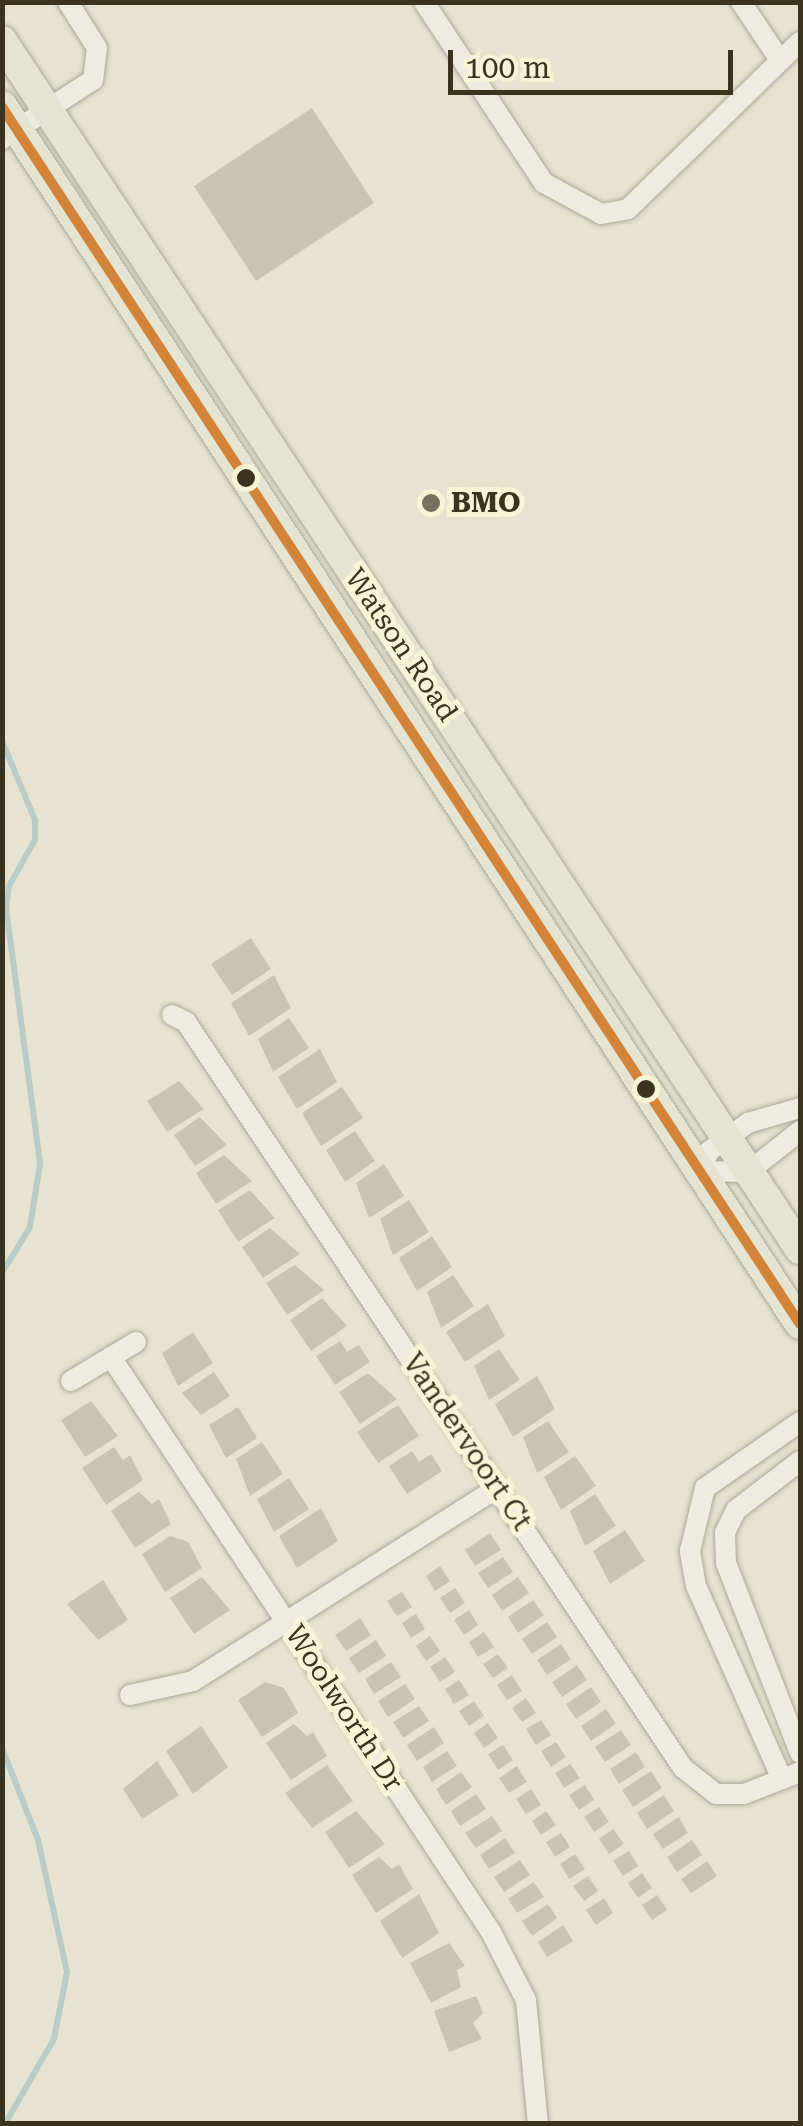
<!DOCTYPE html>
<html>
<head>
<meta charset="utf-8">
<style>
	body { margin:0 }
	#map { position:relative; width:803px; height:2126px; overflow:hidden; background:#e6e4d0; font-family:"Roboto Serif",serif }
	div>[style] { position:absolute }
	[style*='--x'] { left:calc(var(--x)*1px); top:calc(var(--y)*1px); width:calc(var(--w)*1px); rotate:calc(var(--a)*1deg) }
	.stream>* { height:6px; margin:-3px; padding:0 3px; transform-origin:3px; border-radius:3px; background:#bbccc6 }
	.building>* { inset:0; background:#c9c4b1 }
	.roads { filter:drop-shadow(0 0 2px #aba998) drop-shadow(0 0 2px #aba998) }
	.minor>* { height:20px; margin:-10px; padding:0 10px; transform-origin:10px; border-radius:10px; background:#eeece1 }
	.primary>* { height:30px; margin:-15px; padding:0 15px; transform-origin:15px; border-radius:15px; background:#e4e4d3 }
	.bus-1>* { height:10px; margin:-5px; padding:0 5px; transform-origin:5px; border-radius:5px; background:#d38438 }
	.dots>* { width:28px; height:28px; translate:-50% -50%; box-sizing:border-box; border:5px solid #f5f4d7; border-radius:50% }
	span { translate:-50% -50%; white-space:nowrap; text-align:center; line-height:1.15; -webkit-text-stroke:10px #f5f4d7; paint-order:stroke }
	.poi-label { font-size:28px; color:#3a3320; font-weight:700 }
	.left { translate:0 -50%; text-align:left }
	.street-label { font-size:28px; color:#3a3320 }
	.frame { position:absolute; inset:0; border:5px solid #3a3320; pointer-events:none }
	.scale { position:absolute; left:448px; top:50px; width:285px; height:45px; box-sizing:border-box; border:5px solid #3a3320; border-top:0; padding-left:12px; font-size:30px; line-height:35px; white-space:nowrap; color:#3a3320; -webkit-text-stroke:8px #f5f4d7; paint-order:stroke }
</style>
</head>
<body>
<div id="map">
	<div class="stream">
		<div style="--x:2;--y:741;--w:86;--a:67.3"></div>
		<div style="--x:35;--y:820;--w:20;--a:90"></div>
		<div style="--x:35;--y:840;--w:53;--a:119.5"></div>
		<div style="--x:9;--y:886;--w:22;--a:98"></div>
		<div style="--x:6;--y:908;--w:258;--a:82.4"></div>
		<div style="--x:40;--y:1164;--w:64;--a:99"></div>
		<div style="--x:30;--y:1227;--w:54;--a:121.3"></div>
		<div style="--x:2;--y:1748;--w:99;--a:68.6"></div>
		<div style="--x:38;--y:1840;--w:135;--a:77.6"></div>
		<div style="--x:67;--y:1972;--w:68;--a:101"></div>
		<div style="--x:54;--y:2039;--w:98;--a:120"></div>
	</div>
	<div class="building">
		<div style="clip-path:polygon(312px 108px,374px 203px,256px 281px,194px 186px)"></div>
		<div style="clip-path:polygon(251px 938px,271px 969px,232px 995px,211px 964px)"></div>
		<div style="clip-path:polygon(274px 975px,291px 1008px,249px 1036px,231px 1003px)"></div>
		<div style="clip-path:polygon(289px 1018px,309px 1048px,273px 1072px,258px 1039px)"></div>
		<div style="clip-path:polygon(320px 1049px,337px 1082px,297px 1109px,278px 1077px)"></div>
		<div style="clip-path:polygon(179px 1081px,204px 1109px,167px 1132px,147px 1101px)"></div>
		<div style="clip-path:polygon(342px 1087px,363px 1118px,321px 1146px,302px 1113px)"></div>
		<div style="clip-path:polygon(200px 1117px,227px 1145px,195px 1166px,174px 1135px)"></div>
		<div style="clip-path:polygon(355px 1131px,375px 1161px,345px 1182px,326px 1150px)"></div>
		<div style="clip-path:polygon(224px 1155px,252px 1181px,216px 1204px,196px 1173px)"></div>
		<div style="clip-path:polygon(384px 1164px,404px 1196px,369px 1218px,356px 1183px)"></div>
		<div style="clip-path:polygon(250px 1190px,275px 1218px,238px 1242px,218px 1210px)"></div>
		<div style="clip-path:polygon(409px 1200px,429px 1232px,393px 1255px,380px 1219px)"></div>
		<div style="clip-path:polygon(270px 1228px,300px 1254px,263px 1278px,242px 1247px)"></div>
		<div style="clip-path:polygon(432px 1236px,452px 1267px,417px 1291px,399px 1258px)"></div>
		<div style="clip-path:polygon(295px 1265px,324px 1290px,287px 1315px,266px 1283px)"></div>
		<div style="clip-path:polygon(453px 1275px,474px 1306px,441px 1328px,427px 1292px)"></div>
		<div style="clip-path:polygon(322px 1298px,347px 1326px,311px 1351px,290px 1320px)"></div>
		<div style="clip-path:polygon(488px 1304px,505px 1336px,465px 1362px,446px 1332px)"></div>
		<div style="clip-path:polygon(193px 1332px,213px 1363px,178px 1386px,162px 1353px)"></div>
		<div style="clip-path:polygon(340px 1341px,347px 1352px,359px 1345px,370px 1362px,335px 1385px,316px 1356px)"></div>
		<div style="clip-path:polygon(499px 1349px,520px 1380px,489px 1400px,474px 1366px)"></div>
		<div style="clip-path:polygon(214px 1372px,230px 1396px,201px 1415px,182px 1393px)"></div>
		<div style="clip-path:polygon(368px 1373px,397px 1399px,360px 1424px,339px 1392px)"></div>
		<div style="clip-path:polygon(537px 1376px,555px 1409px,513px 1437px,495px 1404px)"></div>
		<div style="clip-path:polygon(91px 1401px,118px 1436px,85px 1457px,61px 1420px)"></div>
		<div style="clip-path:polygon(398px 1405px,419px 1436px,378px 1463px,357px 1432px)"></div>
		<div style="clip-path:polygon(238px 1407px,257px 1438px,226px 1458px,209px 1425px)"></div>
		<div style="clip-path:polygon(548px 1421px,569px 1452px,537px 1473px,523px 1437px)"></div>
		<div style="clip-path:polygon(262px 1442px,283px 1474px,250px 1496px,236px 1459px)"></div>
		<div style="clip-path:polygon(114px 1447px,123px 1460px,130px 1455px,143px 1480px,106px 1505px,82px 1468px)"></div>
		<div style="clip-path:polygon(412px 1451px,419px 1462px,431px 1454px,442px 1471px,407px 1494px,389px 1466px)"></div>
		<div style="clip-path:polygon(575px 1456px,596px 1486px,561px 1510px,544px 1477px)"></div>
		<div style="clip-path:polygon(289px 1478px,309px 1509px,274px 1532px,257px 1499px)"></div>
		<div style="clip-path:polygon(139px 1492px,152px 1504px,159px 1499px,171px 1524px,135px 1548px,111px 1511px)"></div>
		<div style="clip-path:polygon(595px 1494px,616px 1526px,585px 1546px,570px 1511px)"></div>
		<div style="clip-path:polygon(321px 1508px,338px 1541px,297px 1568px,279px 1536px)"></div>
		<div style="clip-path:polygon(625px 1530px,645px 1561px,610px 1584px,593px 1551px)"></div>
		<div style="clip-path:polygon(490px 1533px,501px 1550px,475px 1566px,465px 1550px)"></div>
		<div style="clip-path:polygon(170px 1536px,188px 1542px,202px 1568px,165px 1592px,142px 1554px)"></div>
		<div style="clip-path:polygon(503px 1557px,513px 1572px,488px 1588px,478px 1573px)"></div>
		<div style="clip-path:polygon(440px 1566px,450px 1581px,435px 1591px,426px 1576px)"></div>
		<div style="clip-path:polygon(202px 1577px,230px 1610px,194px 1634px,170px 1598px)"></div>
		<div style="clip-path:polygon(518px 1577px,529px 1593px,502px 1611px,492px 1595px)"></div>
		<div style="clip-path:polygon(103px 1580px,128px 1620px,98px 1640px,67px 1604px)"></div>
		<div style="clip-path:polygon(455px 1588px,465px 1603px,450px 1613px,440px 1598px)"></div>
		<div style="clip-path:polygon(402px 1592px,412px 1607px,397px 1616px,387px 1601px)"></div>
		<div style="clip-path:polygon(533px 1600px,544px 1615px,518px 1633px,508px 1617px)"></div>
		<div style="clip-path:polygon(469px 1610px,478px 1625px,464px 1635px,454px 1620px)"></div>
		<div style="clip-path:polygon(416px 1614px,425px 1629px,411px 1638px,402px 1623px)"></div>
		<div style="clip-path:polygon(360px 1618px,371px 1635px,346px 1651px,335px 1635px)"></div>
		<div style="clip-path:polygon(547px 1622px,557px 1637px,532px 1654px,522px 1639px)"></div>
		<div style="clip-path:polygon(484px 1632px,494px 1647px,478px 1657px,469px 1642px)"></div>
		<div style="clip-path:polygon(430px 1636px,440px 1651px,426px 1661px,416px 1646px)"></div>
		<div style="clip-path:polygon(376px 1640px,386px 1656px,359px 1673px,349px 1658px)"></div>
		<div style="clip-path:polygon(561px 1644px,571px 1659px,547px 1675px,537px 1660px)"></div>
		<div style="clip-path:polygon(498px 1654px,508px 1668px,493px 1678px,483px 1664px)"></div>
		<div style="clip-path:polygon(445px 1657px,455px 1672px,440px 1682px,430px 1667px)"></div>
		<div style="clip-path:polygon(391px 1662px,401px 1677px,374px 1694px,365px 1679px)"></div>
		<div style="clip-path:polygon(577px 1665px,587px 1680px,562px 1697px,552px 1682px)"></div>
		<div style="clip-path:polygon(512px 1675px,522px 1691px,507px 1700px,497px 1685px)"></div>
		<div style="clip-path:polygon(459px 1680px,469px 1695px,454px 1704px,445px 1689px)"></div>
		<div style="clip-path:polygon(265px 1682px,284px 1688px,298px 1713px,262px 1737px,238px 1700px)"></div>
		<div style="clip-path:polygon(405px 1684px,415px 1699px,388px 1717px,378px 1701px)"></div>
		<div style="clip-path:polygon(591px 1687px,601px 1702px,576px 1719px,566px 1704px)"></div>
		<div style="clip-path:polygon(526px 1698px,536px 1713px,522px 1722px,512px 1708px)"></div>
		<div style="clip-path:polygon(474px 1701px,484px 1716px,469px 1726px,459px 1711px)"></div>
		<div style="clip-path:polygon(419px 1706px,429px 1721px,403px 1738px,393px 1722px)"></div>
		<div style="clip-path:polygon(606px 1709px,616px 1724px,591px 1741px,581px 1726px)"></div>
		<div style="clip-path:polygon(541px 1720px,551px 1735px,536px 1745px,526px 1729px)"></div>
		<div style="clip-path:polygon(488px 1723px,498px 1738px,484px 1748px,474px 1733px)"></div>
		<div style="clip-path:polygon(294px 1724px,307px 1736px,313px 1732px,327px 1756px,291px 1780px,266px 1743px)"></div>
		<div style="clip-path:polygon(201px 1726px,228px 1767px,193px 1794px,166px 1751px)"></div>
		<div style="clip-path:polygon(434px 1727px,444px 1743px,417px 1761px,407px 1745px)"></div>
		<div style="clip-path:polygon(621px 1730px,631px 1745px,605px 1762px,595px 1747px)"></div>
		<div style="clip-path:polygon(556px 1742px,566px 1757px,551px 1767px,541px 1751px)"></div>
		<div style="clip-path:polygon(503px 1745px,513px 1760px,498px 1770px,488px 1754px)"></div>
		<div style="clip-path:polygon(447px 1751px,457px 1766px,432px 1782px,423px 1767px)"></div>
		<div style="clip-path:polygon(636px 1752px,645px 1767px,619px 1784px,610px 1769px)"></div>
		<div style="clip-path:polygon(157px 1761px,179px 1795px,142px 1819px,123px 1789px)"></div>
		<div style="clip-path:polygon(570px 1764px,580px 1778px,564px 1788px,555px 1773px)"></div>
		<div style="clip-path:polygon(327px 1765px,353px 1801px,312px 1828px,285px 1793px)"></div>
		<div style="clip-path:polygon(517px 1766px,527px 1782px,509px 1793px,499px 1778px)"></div>
		<div style="clip-path:polygon(651px 1771px,662px 1788px,633px 1807px,622px 1790px)"></div>
		<div style="clip-path:polygon(461px 1772px,472px 1787px,446px 1805px,436px 1789px)"></div>
		<div style="clip-path:polygon(585px 1785px,594px 1800px,579px 1810px,569px 1795px)"></div>
		<div style="clip-path:polygon(531px 1789px,541px 1805px,526px 1814px,516px 1799px)"></div>
		<div style="clip-path:polygon(476px 1794px,486px 1809px,460px 1826px,451px 1811px)"></div>
		<div style="clip-path:polygon(664px 1795px,674px 1811px,647px 1829px,637px 1813px)"></div>
		<div style="clip-path:polygon(599px 1807px,609px 1822px,594px 1832px,584px 1817px)"></div>
		<div style="clip-path:polygon(356px 1811px,385px 1844px,349px 1868px,325px 1832px)"></div>
		<div style="clip-path:polygon(546px 1811px,556px 1825px,541px 1835px,532px 1821px)"></div>
		<div style="clip-path:polygon(492px 1816px,502px 1831px,476px 1848px,465px 1833px)"></div>
		<div style="clip-path:polygon(679px 1817px,688px 1833px,663px 1849px,653px 1834px)"></div>
		<div style="clip-path:polygon(613px 1829px,624px 1844px,609px 1854px,599px 1839px)"></div>
		<div style="clip-path:polygon(561px 1833px,570px 1847px,555px 1857px,546px 1842px)"></div>
		<div style="clip-path:polygon(505px 1838px,515px 1853px,489px 1869px,480px 1855px)"></div>
		<div style="clip-path:polygon(692px 1840px,702px 1855px,677px 1872px,667px 1857px)"></div>
		<div style="clip-path:polygon(629px 1851px,638px 1866px,623px 1876px,613px 1861px)"></div>
		<div style="clip-path:polygon(575px 1854px,585px 1869px,569px 1879px,560px 1864px)"></div>
		<div style="clip-path:polygon(379px 1857px,392px 1869px,399px 1864px,413px 1889px,376px 1913px,352px 1875px)"></div>
		<div style="clip-path:polygon(520px 1860px,530px 1875px,504px 1892px,494px 1877px)"></div>
		<div style="clip-path:polygon(707px 1861px,717px 1876px,691px 1893px,681px 1879px)"></div>
		<div style="clip-path:polygon(642px 1873px,652px 1888px,638px 1898px,628px 1883px)"></div>
		<div style="clip-path:polygon(588px 1876px,598px 1891px,584px 1901px,573px 1886px)"></div>
		<div style="clip-path:polygon(534px 1882px,544px 1897px,517px 1913px,508px 1899px)"></div>
		<div style="clip-path:polygon(419px 1894px,439px 1933px,402px 1958px,380px 1921px)"></div>
		<div style="clip-path:polygon(657px 1895px,667px 1910px,652px 1920px,642px 1905px)"></div>
		<div style="clip-path:polygon(604px 1898px,613px 1913px,596px 1925px,586px 1910px)"></div>
		<div style="clip-path:polygon(548px 1904px,557px 1918px,532px 1936px,522px 1921px)"></div>
		<div style="clip-path:polygon(563px 1925px,573px 1941px,547px 1957px,538px 1942px)"></div>
		<div style="clip-path:polygon(449px 1943px,465px 1966px,457px 1970px,461px 1987px,431px 2003px,410px 1963px)"></div>
		<div style="clip-path:polygon(476px 1996px,483px 2013px,473px 2023px,482px 2039px,449px 2052px,434px 2011px)"></div>
	</div>
	<div class="roads">
		<div class="minor">
			<div style="--x:424;--y:2;--w:217;--a:56.5"></div>
			<div style="--x:544;--y:183;--w:65;--a:28.5"></div>
			<div style="--x:601;--y:214;--w:27;--a:-10"></div>
			<div style="--x:628;--y:209;--w:240;--a:-44.2"></div>
			<div style="--x:741;--y:2;--w:70;--a:56.1"></div>
			<div style="--x:2;--y:139;--w:108;--a:-33"></div>
			<div style="--x:93;--y:80;--w:32;--a:-83"></div>
			<div style="--x:97;--y:48;--w:54;--a:-122.2"></div>
			<div style="--x:172;--y:1015;--w:16;--a:27"></div>
			<div style="--x:186;--y:1022;--w:896;--a:56.33"></div>
			<div style="--x:683;--y:1768;--w:42;--a:38.2"></div>
			<div style="--x:716;--y:1794;--w:28;--a:0"></div>
			<div style="--x:744;--y:1794;--w:60;--a:-21.4"></div>
			<div style="--x:800;--y:1108;--w:54;--a:163.9"></div>
			<div style="--x:748;--y:1123;--w:48;--a:144.3"></div>
			<div style="--x:709;--y:1151;--w:22;--a:114"></div>
			<div style="--x:700;--y:1171;--w:48;--a:1.2"></div>
			<div style="--x:748;--y:1172;--w:66;--a:-38.3"></div>
			<div style="--x:111;--y:1357;--w:29;--a:-31"></div>
			<div style="--x:71;--y:1381;--w:47;--a:-31"></div>
			<div style="--x:111;--y:1357;--w:689;--a:56.54"></div>
			<div style="--x:491;--y:1932;--w:76;--a:62.8"></div>
			<div style="--x:526;--y:2000;--w:125;--a:84.5"></div>
			<div style="--x:800;--y:1461;--w:81;--a:142.6"></div>
			<div style="--x:736;--y:1510;--w:25;--a:116"></div>
			<div style="--x:725;--y:1533;--w:30;--a:88"></div>
			<div style="--x:726;--y:1563;--w:204;--a:68.7"></div>
			<div style="--x:130;--y:1695;--w:65;--a:-12.5"></div>
			<div style="--x:193;--y:1681;--w:360;--a:-32.4"></div>
			<div style="--x:782;--y:1779;--w:211;--a:-114"></div>
			<div style="--x:696;--y:1586;--w:36;--a:-100"></div>
			<div style="--x:690;--y:1551;--w:65;--a:-76.6"></div>
			<div style="--x:705;--y:1488;--w:116;--a:-34.8"></div>
		</div>
		<div class="primary">
			<div style="--x:2;--y:41;--w:1448;--a:56.55"></div>
			<div style="--x:2;--y:106;--w:1456;--a:56.77"></div>
		</div>
	</div>
	<div class="bus-1">
		<div style="--x:2;--y:107;--w:1455;--a:56.75"></div>
	</div>
	<div class="dots">
		<div style="left:246px;top:478px;background:#3a3320"></div>
		<div style="left:431px;top:503px;background:#76715e"></div>
		<div style="left:646px;top:1089px;background:#3a3320"></div>
	</div>
	<div class="poi-label">
		<span class="left" style="left:451px;top:503px">BMO</span>
	</div>
	<div class="street-label">
		<span style="left:401px;top:645px;rotate:56deg">Watson Road</span>
		<span style="left:467px;top:1442px;rotate:56deg">Vandervoort Ct</span>
		<span style="left:344px;top:1708px;rotate:57deg">Woolworth Dr</span>
	</div>
	<div class="frame"></div>
	<div class="scale">100 m</div>
</div>
</body>
</html>
